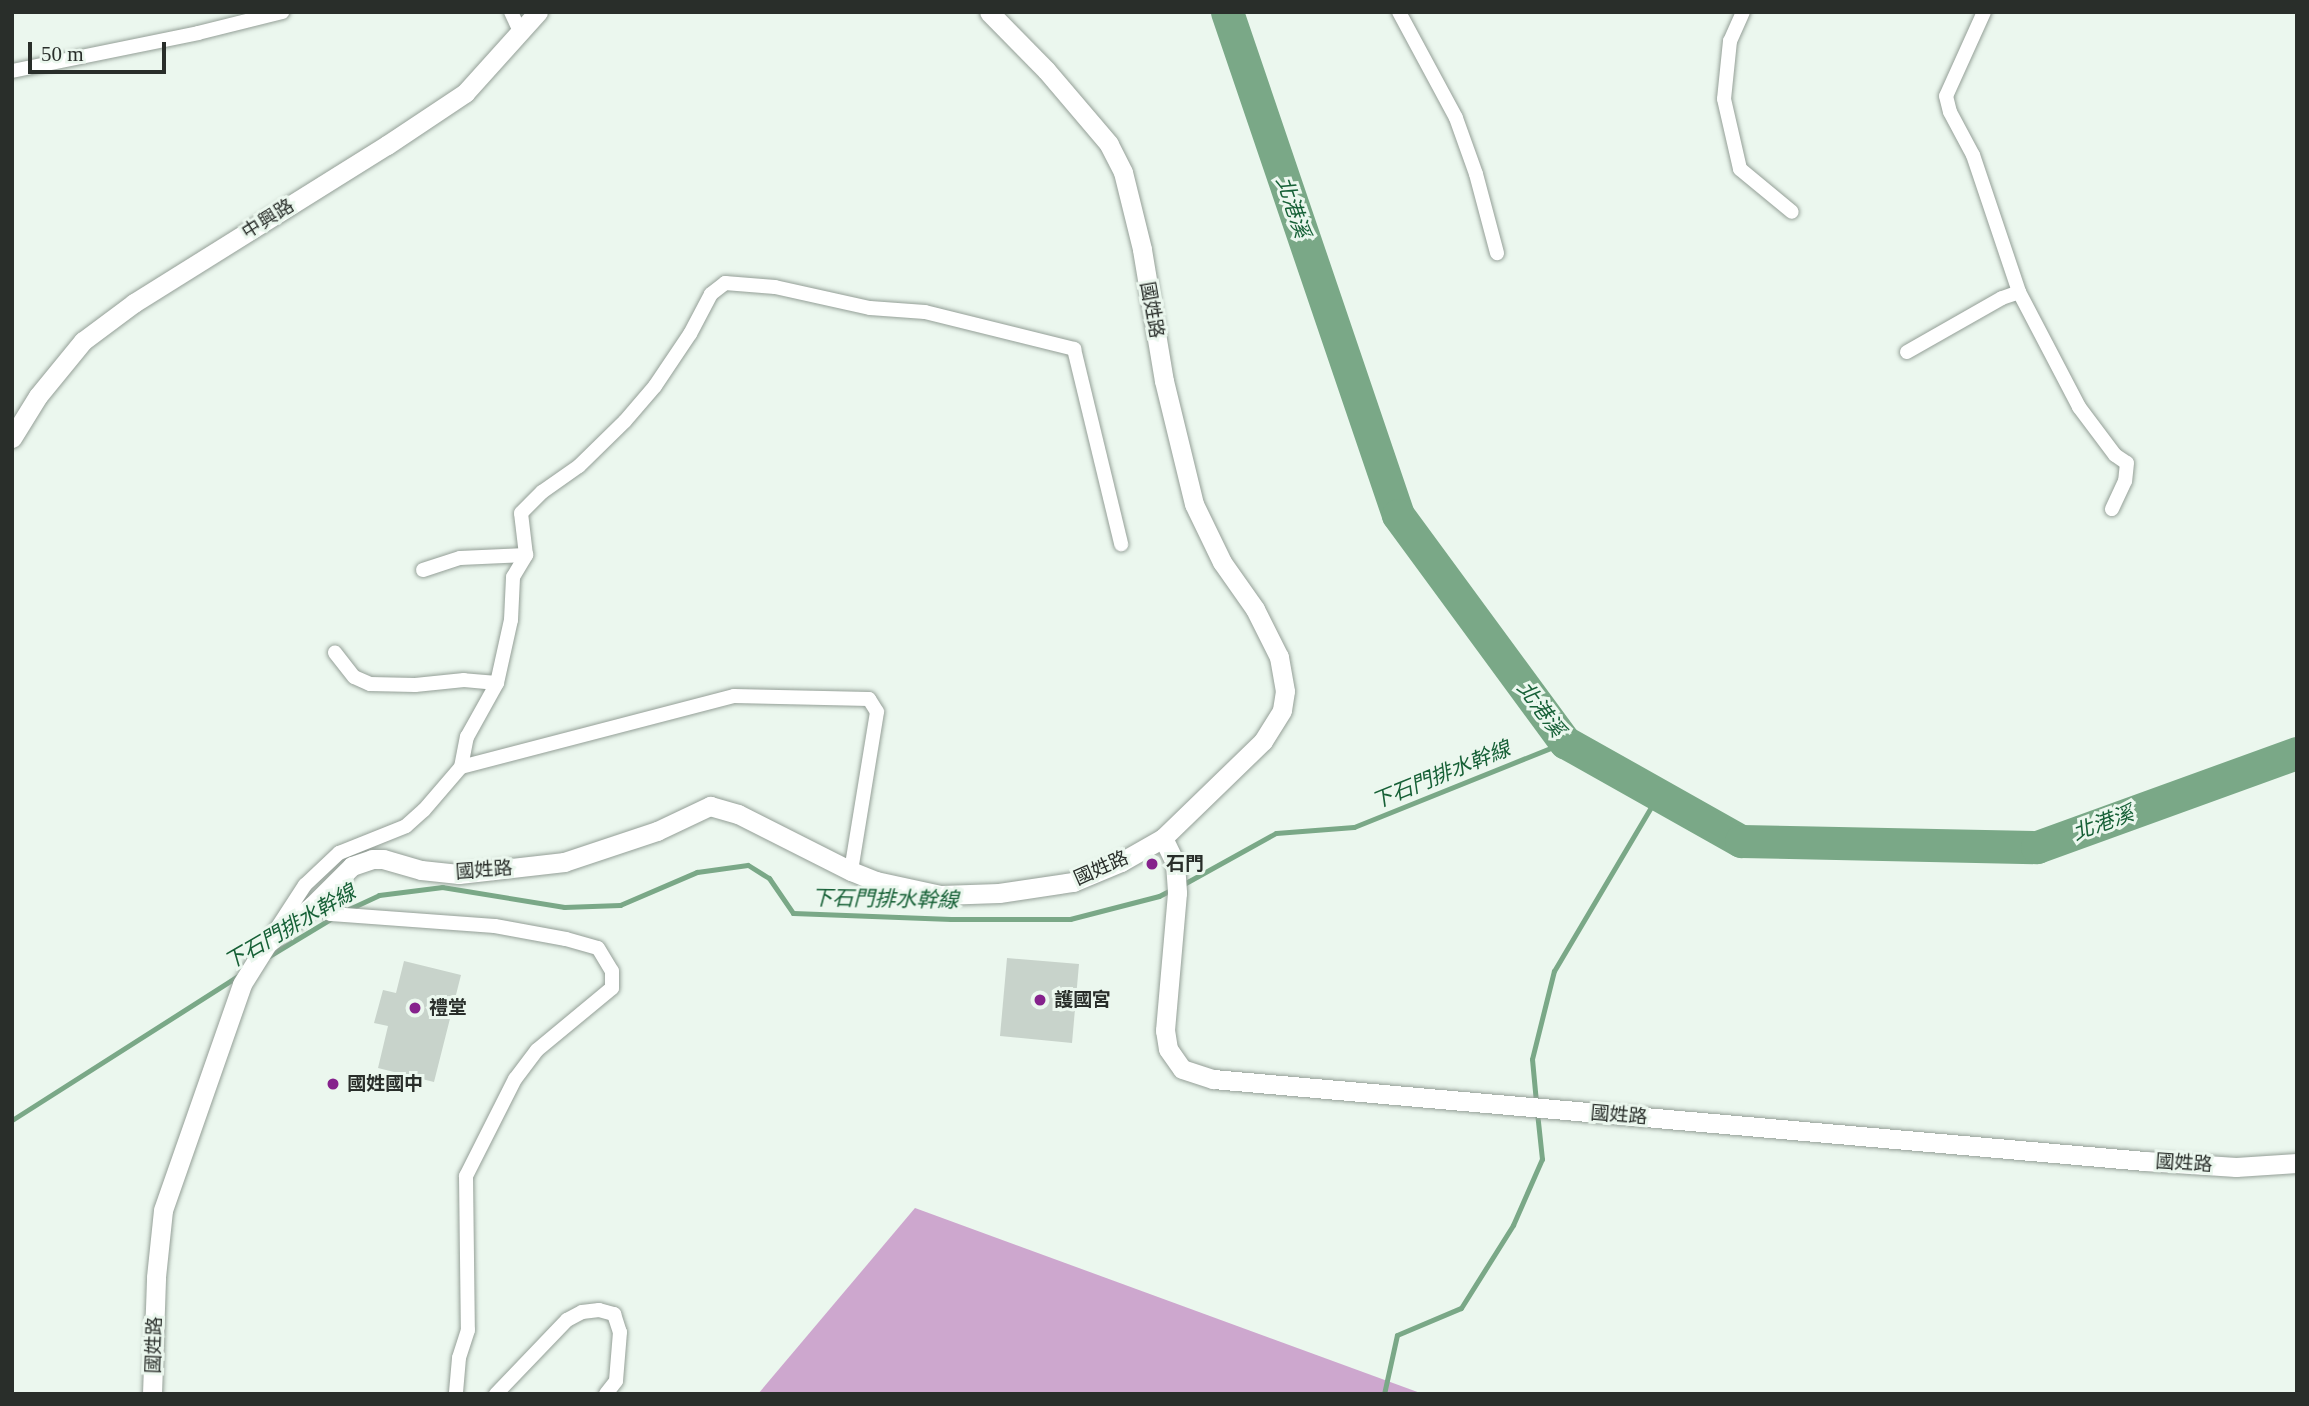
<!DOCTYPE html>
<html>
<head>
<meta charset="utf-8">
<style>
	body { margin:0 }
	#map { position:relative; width:2309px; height:1406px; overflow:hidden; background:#ebf7ee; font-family:"Times New Roman","Noto Sans TC",serif }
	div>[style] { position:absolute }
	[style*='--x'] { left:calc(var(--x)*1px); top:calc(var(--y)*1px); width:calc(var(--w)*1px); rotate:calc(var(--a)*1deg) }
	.forest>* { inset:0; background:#cda7ce }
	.stream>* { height:5px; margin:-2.5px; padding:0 2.5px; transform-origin:2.5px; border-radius:2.5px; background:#7aa887 }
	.river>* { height:33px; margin:-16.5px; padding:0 16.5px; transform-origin:16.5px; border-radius:16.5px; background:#7aa887 }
	.building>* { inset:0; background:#c8d3cb }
	.roads { filter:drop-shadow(0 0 2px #949f97) drop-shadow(0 0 2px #949f97) }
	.street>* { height:14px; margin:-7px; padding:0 7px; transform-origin:7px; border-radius:7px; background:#fff }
	.secondary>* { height:19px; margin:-9.5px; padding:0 9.5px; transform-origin:9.5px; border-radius:9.5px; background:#fff }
	.dots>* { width:19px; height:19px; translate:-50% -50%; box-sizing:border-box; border:4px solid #ebf7ee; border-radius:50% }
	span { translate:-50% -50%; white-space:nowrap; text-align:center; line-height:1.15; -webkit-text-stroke:6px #ebf7ee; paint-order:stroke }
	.street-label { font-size:19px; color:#292e2a }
	.poi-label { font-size:19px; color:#292e2a; font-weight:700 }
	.left { translate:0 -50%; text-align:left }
	.water-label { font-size:21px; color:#166036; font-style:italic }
	.frame { position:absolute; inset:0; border:14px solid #292e2a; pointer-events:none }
	.scale { position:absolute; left:28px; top:42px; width:138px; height:32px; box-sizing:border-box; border:4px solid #292e2a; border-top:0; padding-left:9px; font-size:21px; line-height:24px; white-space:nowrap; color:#292e2a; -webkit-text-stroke:5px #ebf7ee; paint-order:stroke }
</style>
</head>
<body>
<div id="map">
	<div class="forest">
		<div style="clip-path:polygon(915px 1208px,1423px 1394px,758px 1394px)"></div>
	</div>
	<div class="stream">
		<div style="--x:1182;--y:885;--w:107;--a:-29"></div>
		<div style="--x:1276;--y:833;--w:78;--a:-4.4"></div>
		<div style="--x:1354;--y:827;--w:227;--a:-21.9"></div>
		<div style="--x:347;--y:910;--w:35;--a:-25"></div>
		<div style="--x:379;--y:895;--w:64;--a:-7.2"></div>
		<div style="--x:442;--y:887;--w:124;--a:9.3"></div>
		<div style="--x:564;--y:907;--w:56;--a:-2"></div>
		<div style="--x:620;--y:905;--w:84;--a:-23.2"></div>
		<div style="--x:697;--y:872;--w:51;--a:-7.8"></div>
		<div style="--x:748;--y:865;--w:25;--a:32"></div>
		<div style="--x:769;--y:878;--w:42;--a:55.6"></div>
		<div style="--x:793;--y:913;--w:158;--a:2.2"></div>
		<div style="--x:951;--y:919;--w:119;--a:0"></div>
		<div style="--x:1070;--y:919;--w:92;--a:-14.5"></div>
		<div style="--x:1159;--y:896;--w:16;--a:-27"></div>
		<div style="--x:269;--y:956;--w:74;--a:-31.1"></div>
		<div style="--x:1536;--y:1102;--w:43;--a:-95.3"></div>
		<div style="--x:1532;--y:1059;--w:91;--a:-76"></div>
		<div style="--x:1554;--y:971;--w:204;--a:-59.4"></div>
		<div style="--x:12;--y:1120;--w:270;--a:-32.5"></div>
		<div style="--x:1384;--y:1394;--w:60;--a:-77.6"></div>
		<div style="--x:1397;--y:1335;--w:69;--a:-22.9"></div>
		<div style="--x:1461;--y:1308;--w:98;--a:-57.9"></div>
		<div style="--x:1513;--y:1225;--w:72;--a:-66.3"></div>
		<div style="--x:1542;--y:1159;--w:47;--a:-96.1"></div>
	</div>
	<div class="river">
		<div style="--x:1227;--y:12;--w:531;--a:71.22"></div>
		<div style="--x:1398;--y:515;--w:282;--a:53.7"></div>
		<div style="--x:1565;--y:742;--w:202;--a:29.4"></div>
		<div style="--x:1741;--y:841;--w:296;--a:1.2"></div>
		<div style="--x:2037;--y:847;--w:276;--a:-19.9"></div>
	</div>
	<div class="building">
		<div style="clip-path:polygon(1007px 958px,1079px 964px,1072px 1043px,1000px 1036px)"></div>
		<div style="clip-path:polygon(404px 961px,461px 975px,434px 1082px,378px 1068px,388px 1026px,374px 1023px,383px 990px,396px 993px)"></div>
	</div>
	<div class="roads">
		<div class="street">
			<div style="--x:511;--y:12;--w:23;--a:65"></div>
			<div style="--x:1399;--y:12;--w:120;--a:61.7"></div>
			<div style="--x:1456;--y:118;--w:59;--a:70.3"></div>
			<div style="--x:1476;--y:174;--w:82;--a:75.1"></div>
			<div style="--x:1743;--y:12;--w:32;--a:114"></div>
			<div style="--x:1730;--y:41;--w:58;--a:95.9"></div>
			<div style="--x:1724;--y:99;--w:72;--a:77.1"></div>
			<div style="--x:1740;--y:169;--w:67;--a:39.6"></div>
			<div style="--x:1984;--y:12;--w:92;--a:114.3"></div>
			<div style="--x:1946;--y:96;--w:16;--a:76"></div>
			<div style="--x:1950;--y:112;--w:49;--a:61.9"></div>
			<div style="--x:1973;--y:155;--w:145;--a:71.4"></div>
			<div style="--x:2019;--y:292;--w:130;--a:62.4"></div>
			<div style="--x:2079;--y:407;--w:60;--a:53.1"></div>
			<div style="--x:2115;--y:455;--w:14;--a:34"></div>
			<div style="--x:2127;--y:463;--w:18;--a:96"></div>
			<div style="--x:2125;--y:481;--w:31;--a:115"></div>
			<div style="--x:12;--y:71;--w:190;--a:-11.5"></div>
			<div style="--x:198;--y:33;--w:87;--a:-14"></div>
			<div style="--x:1907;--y:352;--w:109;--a:-29.6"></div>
			<div style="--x:2002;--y:298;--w:18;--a:-19"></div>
			<div style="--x:423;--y:570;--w:39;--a:-18"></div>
			<div style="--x:460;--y:558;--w:66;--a:-2.6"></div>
			<div style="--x:497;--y:683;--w:65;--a:-77.5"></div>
			<div style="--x:511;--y:620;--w:43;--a:-87.3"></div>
			<div style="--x:513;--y:577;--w:26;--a:-59"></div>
			<div style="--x:526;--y:555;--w:42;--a:-96.8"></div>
			<div style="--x:521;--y:513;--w:30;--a:-45"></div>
			<div style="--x:542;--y:492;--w:45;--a:-35.1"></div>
			<div style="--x:579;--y:466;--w:64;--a:-44.4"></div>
			<div style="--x:625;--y:421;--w:46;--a:-49.4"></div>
			<div style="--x:655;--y:386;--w:63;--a:-56.1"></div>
			<div style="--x:690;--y:334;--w:45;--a:-62.3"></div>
			<div style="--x:711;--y:294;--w:18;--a:-38"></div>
			<div style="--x:725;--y:283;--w:50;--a:4.6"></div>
			<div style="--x:775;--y:287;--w:97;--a:12.5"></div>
			<div style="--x:870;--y:308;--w:55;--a:4.2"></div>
			<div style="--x:925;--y:312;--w:154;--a:13.9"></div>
			<div style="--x:1074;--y:349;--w:201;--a:76.4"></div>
			<div style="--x:461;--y:767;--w:282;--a:-14.6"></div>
			<div style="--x:734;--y:696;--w:135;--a:1.3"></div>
			<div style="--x:869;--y:699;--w:15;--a:58"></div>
			<div style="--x:877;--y:712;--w:161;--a:99.3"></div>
			<div style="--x:313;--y:905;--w:20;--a:27"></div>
			<div style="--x:331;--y:914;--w:164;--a:4.2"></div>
			<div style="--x:495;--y:926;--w:72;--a:10.4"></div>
			<div style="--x:566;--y:939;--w:33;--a:16"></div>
			<div style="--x:598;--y:948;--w:27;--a:59"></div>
			<div style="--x:612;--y:971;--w:17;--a:90"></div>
			<div style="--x:612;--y:988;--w:97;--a:140.4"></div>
			<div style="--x:537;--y:1050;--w:36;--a:127"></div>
			<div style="--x:515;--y:1079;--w:109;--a:116.8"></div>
			<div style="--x:466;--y:1176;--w:154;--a:89.3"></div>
			<div style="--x:468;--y:1330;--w:29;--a:108"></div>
			<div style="--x:459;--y:1358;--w:36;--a:95"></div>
			<div style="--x:275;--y:931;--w:55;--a:-56.9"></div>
			<div style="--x:305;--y:885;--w:47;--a:-43.3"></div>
			<div style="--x:339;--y:853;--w:72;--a:-21.9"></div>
			<div style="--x:406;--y:826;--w:24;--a:-42"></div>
			<div style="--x:424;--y:810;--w:57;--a:-49.3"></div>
			<div style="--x:461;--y:767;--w:31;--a:-79"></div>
			<div style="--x:467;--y:737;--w:62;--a:-60.9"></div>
			<div style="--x:497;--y:683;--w:33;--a:-175"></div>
			<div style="--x:464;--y:680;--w:49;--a:174.2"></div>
			<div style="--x:415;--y:685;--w:45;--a:-178.7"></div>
			<div style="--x:370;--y:684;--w:17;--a:-156"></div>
			<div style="--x:354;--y:677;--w:31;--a:-128"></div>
			<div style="--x:496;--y:1394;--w:103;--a:-46.2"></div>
			<div style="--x:567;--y:1320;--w:17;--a:-28"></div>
			<div style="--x:582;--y:1312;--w:17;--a:-7"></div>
			<div style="--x:599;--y:1310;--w:16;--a:15"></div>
			<div style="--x:614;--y:1314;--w:19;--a:72"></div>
			<div style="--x:620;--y:1332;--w:49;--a:94.7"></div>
			<div style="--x:616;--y:1381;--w:16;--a:128"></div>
		</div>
		<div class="secondary">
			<div style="--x:12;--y:438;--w:49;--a:-58.2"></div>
			<div style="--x:38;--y:396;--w:71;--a:-50.7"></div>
			<div style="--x:83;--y:341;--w:64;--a:-36.7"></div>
			<div style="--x:134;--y:303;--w:298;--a:-32"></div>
			<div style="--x:387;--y:145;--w:94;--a:-33.7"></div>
			<div style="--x:465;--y:93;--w:109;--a:-48"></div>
			<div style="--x:1163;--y:838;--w:28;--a:64"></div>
			<div style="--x:1175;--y:863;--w:30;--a:86"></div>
			<div style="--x:1177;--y:893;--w:138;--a:95"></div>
			<div style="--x:1165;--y:1030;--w:19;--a:81"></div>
			<div style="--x:1168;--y:1049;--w:24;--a:55"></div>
			<div style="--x:1182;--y:1069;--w:33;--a:18"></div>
			<div style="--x:1213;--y:1079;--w:936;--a:5.03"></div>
			<div style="--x:2145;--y:1161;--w:91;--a:3.8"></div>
			<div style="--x:2236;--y:1167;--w:61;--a:-3.8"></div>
			<div style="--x:152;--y:1394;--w:117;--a:-88"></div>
			<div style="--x:156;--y:1277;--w:67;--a:-84"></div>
			<div style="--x:163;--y:1210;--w:239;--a:-70.7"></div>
			<div style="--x:242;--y:984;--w:47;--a:-58"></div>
			<div style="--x:267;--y:944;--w:60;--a:-40.3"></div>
			<div style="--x:313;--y:905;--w:55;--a:-45"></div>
			<div style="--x:352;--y:866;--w:21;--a:-19"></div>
			<div style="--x:372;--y:859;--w:11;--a:0"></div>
			<div style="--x:383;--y:859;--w:40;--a:16"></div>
			<div style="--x:421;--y:870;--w:38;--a:6"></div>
			<div style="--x:459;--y:874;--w:106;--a:-6.5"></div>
			<div style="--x:564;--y:862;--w:98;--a:-18.4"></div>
			<div style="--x:657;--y:831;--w:59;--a:-25.3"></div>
			<div style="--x:710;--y:806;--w:29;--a:16"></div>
			<div style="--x:738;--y:814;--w:127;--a:26.8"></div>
			<div style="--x:851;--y:871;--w:27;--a:22"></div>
			<div style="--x:876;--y:881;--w:66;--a:12.2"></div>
			<div style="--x:941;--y:895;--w:58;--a:-2"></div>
			<div style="--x:999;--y:893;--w:75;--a:-8.5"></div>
			<div style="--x:1073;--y:882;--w:52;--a:-22.6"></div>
			<div style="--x:1121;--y:862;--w:48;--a:-29.7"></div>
			<div style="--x:1163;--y:838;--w:139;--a:-44.1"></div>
			<div style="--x:1263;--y:741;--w:36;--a:-58"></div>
			<div style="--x:1282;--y:710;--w:19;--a:-81"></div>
			<div style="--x:1285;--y:691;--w:35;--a:-100"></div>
			<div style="--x:1279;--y:657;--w:54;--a:-116.6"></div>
			<div style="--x:1255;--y:609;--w:57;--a:-125.1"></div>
			<div style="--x:1222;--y:562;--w:64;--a:-115.8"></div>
			<div style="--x:1194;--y:504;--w:127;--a:-103.7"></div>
			<div style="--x:1164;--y:381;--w:134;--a:-99.5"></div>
			<div style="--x:1142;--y:249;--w:79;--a:-103.9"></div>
			<div style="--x:1123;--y:172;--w:31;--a:-117"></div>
			<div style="--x:1109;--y:144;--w:97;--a:-130.4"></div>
			<div style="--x:1046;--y:70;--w:81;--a:-134.5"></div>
		</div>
	</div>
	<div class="dots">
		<div style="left:1152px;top:864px;background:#85228c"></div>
		<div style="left:1040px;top:1000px;background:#85228c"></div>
		<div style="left:415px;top:1008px;background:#85228c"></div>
		<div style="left:333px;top:1084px;background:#85228c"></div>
	</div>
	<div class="street-label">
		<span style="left:268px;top:219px;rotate:-32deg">中興路</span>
		<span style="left:1152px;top:310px;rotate:80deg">國姓路</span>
		<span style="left:1101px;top:868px;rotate:-24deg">國姓路</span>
		<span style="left:484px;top:870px;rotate:-4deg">國姓路</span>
		<span style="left:1619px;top:1115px;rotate:5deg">國姓路</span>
		<span style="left:2184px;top:1163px;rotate:4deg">國姓路</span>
		<span style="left:154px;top:1345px;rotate:-88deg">國姓路</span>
	</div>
	<div class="poi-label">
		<span class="left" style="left:1166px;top:864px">石門</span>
		<span class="left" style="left:1054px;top:1000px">護國宮</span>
		<span class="left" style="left:429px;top:1008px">禮堂</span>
		<span class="left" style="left:347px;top:1084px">國姓國中</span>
	</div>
	<div class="water-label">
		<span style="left:1293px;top:207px;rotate:71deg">北港溪</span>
		<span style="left:1541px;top:709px;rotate:53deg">北港溪</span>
		<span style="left:1441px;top:775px;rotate:-22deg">下石門排水幹線</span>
		<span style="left:2103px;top:823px;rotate:-20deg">北港溪</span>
		<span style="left:885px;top:899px;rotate:1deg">下石門排水幹線</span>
		<span style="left:290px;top:927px;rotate:-30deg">下石門排水幹線</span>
	</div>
	<div class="frame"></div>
	<div class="scale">50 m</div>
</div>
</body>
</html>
